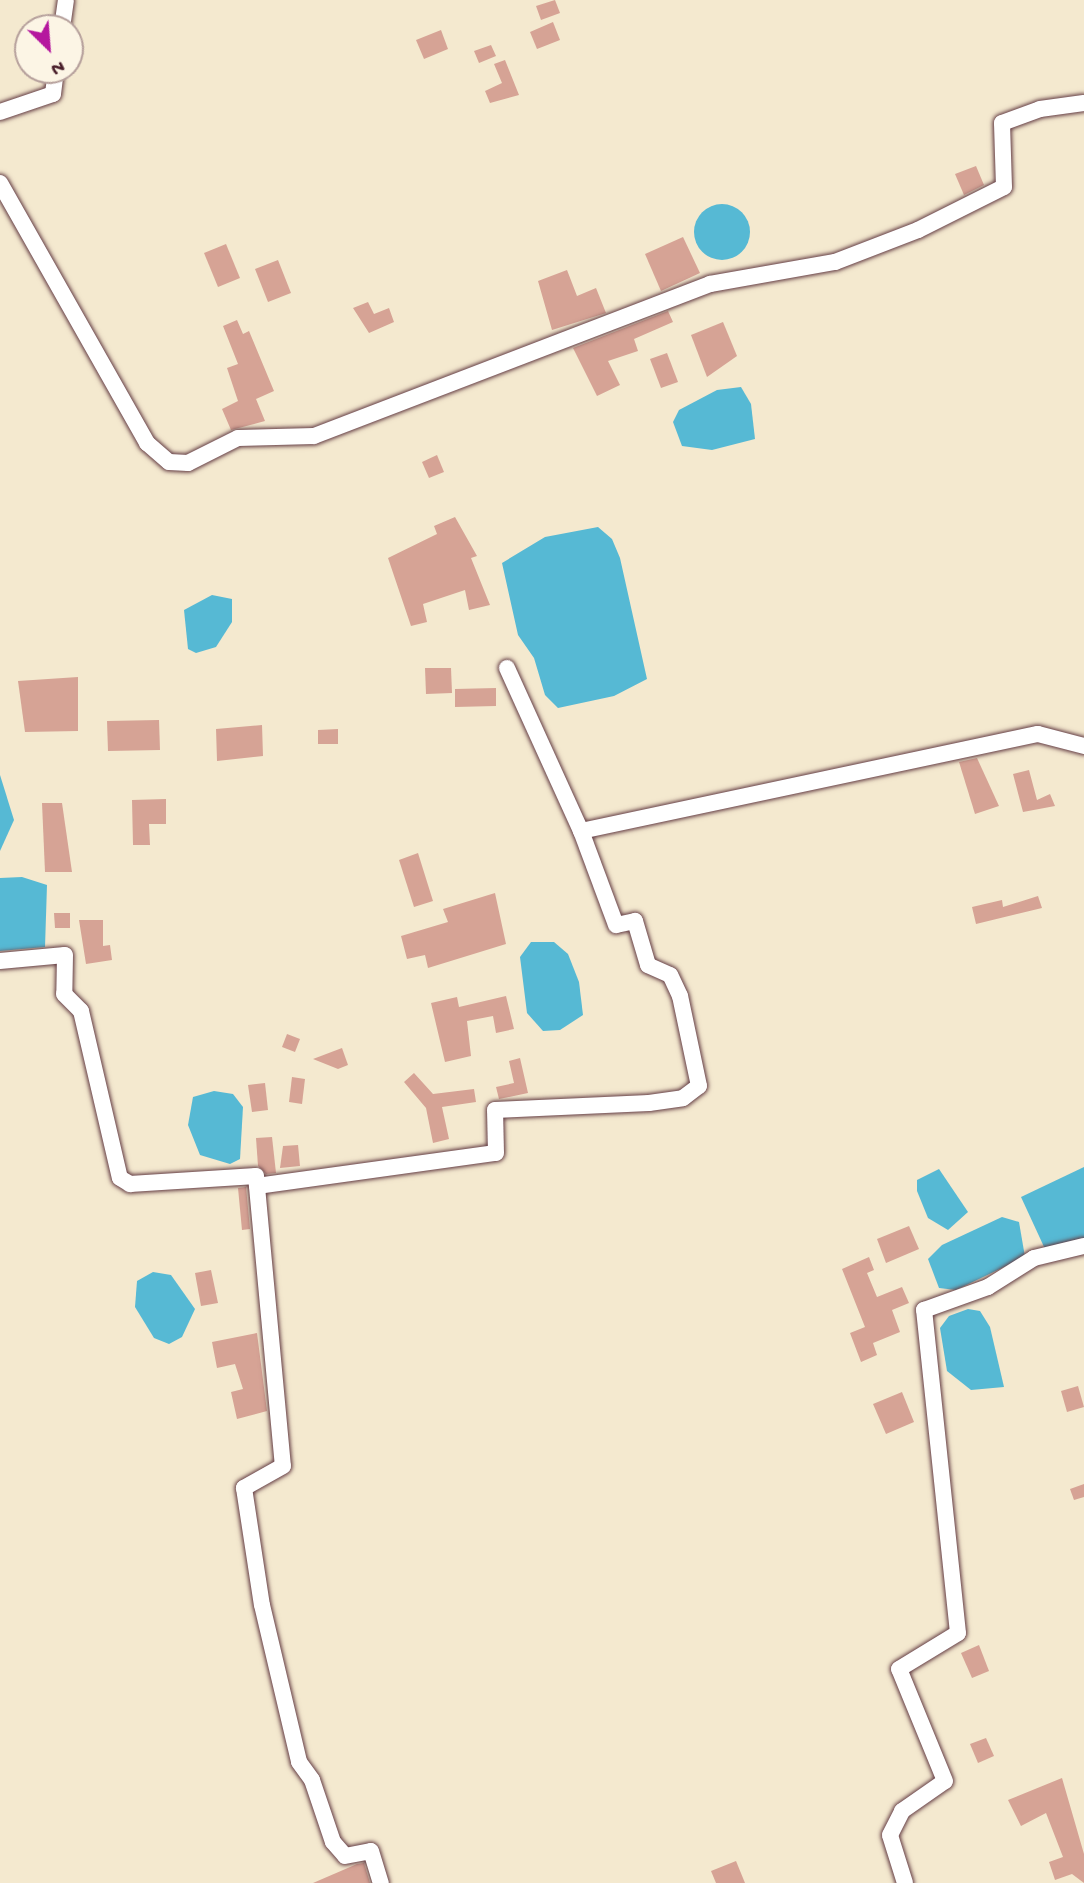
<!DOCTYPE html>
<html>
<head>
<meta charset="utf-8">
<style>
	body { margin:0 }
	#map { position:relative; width:1084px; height:1883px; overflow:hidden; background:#f4e9cf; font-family:"Gochi Hand",sans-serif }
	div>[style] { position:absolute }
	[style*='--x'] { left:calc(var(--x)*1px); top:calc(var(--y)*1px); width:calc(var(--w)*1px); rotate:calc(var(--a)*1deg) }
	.water>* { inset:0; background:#56b9d4 }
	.round { border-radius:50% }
	.building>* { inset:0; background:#d6a395 }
	.roads { filter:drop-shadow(0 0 2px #643d44) drop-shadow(0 0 2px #643d44) }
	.street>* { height:16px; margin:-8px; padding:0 8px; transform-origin:8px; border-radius:8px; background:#fff }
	span { translate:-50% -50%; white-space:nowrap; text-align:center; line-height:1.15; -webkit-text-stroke:6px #fcf5e5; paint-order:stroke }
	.north { position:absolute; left:14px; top:14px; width:70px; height:70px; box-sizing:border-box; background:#fcf5e5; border:2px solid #b59f9b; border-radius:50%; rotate:155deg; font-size:19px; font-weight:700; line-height:28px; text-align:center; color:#4a1f2b }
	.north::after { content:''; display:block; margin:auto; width:24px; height:32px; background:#b5179e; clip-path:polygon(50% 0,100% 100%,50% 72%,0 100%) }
</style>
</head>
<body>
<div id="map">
	<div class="water">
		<div class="round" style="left:694px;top:204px;width:56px;height:56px"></div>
		<div style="clip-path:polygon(741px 387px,751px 404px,755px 439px,712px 450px,682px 446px,673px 422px,679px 410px,717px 390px)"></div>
		<div style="clip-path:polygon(598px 527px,612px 539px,620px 558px,647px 679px,614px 696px,558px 708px,545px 695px,534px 658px,518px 635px,502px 563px,545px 537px)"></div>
		<div style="clip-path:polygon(212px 595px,232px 599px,232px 622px,216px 647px,196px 653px,188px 649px,184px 610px)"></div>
		<div style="clip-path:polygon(0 775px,14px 820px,0 851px)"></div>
		<div style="clip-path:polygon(22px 877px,47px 885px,45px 947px,0 951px,0 878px)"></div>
		<div style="clip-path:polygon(531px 942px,554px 942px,568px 954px,579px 982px,583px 1015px,560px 1030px,543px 1031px,527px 1013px,520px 957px)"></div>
		<div style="clip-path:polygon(214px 1091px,233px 1094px,243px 1107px,240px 1159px,230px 1164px,200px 1155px,188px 1125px,193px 1097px)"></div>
		<div style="clip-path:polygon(1084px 1167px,1084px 1239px,1045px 1249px,1021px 1197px)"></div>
		<div style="clip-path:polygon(939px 1169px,968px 1212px,948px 1230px,928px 1218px,917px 1191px,917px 1180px)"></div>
		<div style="clip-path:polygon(1002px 1217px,1019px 1222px,1025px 1257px,956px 1290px,939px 1288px,928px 1259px,942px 1245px)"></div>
		<div style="clip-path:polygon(153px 1272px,171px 1275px,195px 1309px,182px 1337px,169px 1344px,154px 1338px,135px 1307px,137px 1281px)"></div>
		<div style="clip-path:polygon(968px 1309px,980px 1311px,990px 1327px,1004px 1387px,971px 1390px,947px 1371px,940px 1328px,949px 1316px)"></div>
	</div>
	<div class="building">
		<div style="clip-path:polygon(555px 0,560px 13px,541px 20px,536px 6px)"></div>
		<div style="clip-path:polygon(553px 22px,560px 40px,537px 49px,530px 32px)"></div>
		<div style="clip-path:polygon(441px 30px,448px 49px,424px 59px,416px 40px)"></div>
		<div style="clip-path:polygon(491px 45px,496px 56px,479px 63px,474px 51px)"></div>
		<div style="clip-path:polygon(505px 60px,519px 95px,490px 103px,485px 91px,502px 83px,494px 64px)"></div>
		<div style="clip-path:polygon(976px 166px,984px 185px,964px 195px,955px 174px)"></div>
		<div style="clip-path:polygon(683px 237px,700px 273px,661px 291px,645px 254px)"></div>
		<div style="clip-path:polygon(226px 244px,240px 278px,218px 287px,204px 253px)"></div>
		<div style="clip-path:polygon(278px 260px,291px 293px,268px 302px,255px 269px)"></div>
		<div style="clip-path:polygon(567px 270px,577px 296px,596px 288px,606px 313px,552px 330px,538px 281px)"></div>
		<div style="clip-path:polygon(368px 302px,374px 314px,389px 308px,394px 322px,369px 333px,353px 308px)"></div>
		<div style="clip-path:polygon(668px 311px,673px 322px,634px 339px,638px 351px,608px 361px,620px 385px,597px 396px,573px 348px)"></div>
		<div style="clip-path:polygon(237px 320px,243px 334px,249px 331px,274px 391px,256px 399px,265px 421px,231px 430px,222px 409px,238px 401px,227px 368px,238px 364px,223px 326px)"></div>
		<div style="clip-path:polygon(723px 322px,737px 356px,707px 377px,691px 335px)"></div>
		<div style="clip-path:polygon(667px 353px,678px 382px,661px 388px,650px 359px)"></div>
		<div style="clip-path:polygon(437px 455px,444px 472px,429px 478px,422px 462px)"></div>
		<div style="clip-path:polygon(455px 517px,477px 556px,471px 558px,490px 605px,469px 610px,465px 590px,423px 604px,427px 622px,411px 626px,388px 558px,437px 534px,434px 526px)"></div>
		<div style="clip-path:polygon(425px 668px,451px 668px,452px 693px,426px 694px)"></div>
		<div style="clip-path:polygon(78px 677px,78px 731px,25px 732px,18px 681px)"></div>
		<div style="clip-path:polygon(496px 688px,496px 706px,455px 707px,455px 689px)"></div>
		<div style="clip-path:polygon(159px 720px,160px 750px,108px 751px,107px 721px)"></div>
		<div style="clip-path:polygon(262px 725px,263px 756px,217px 761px,216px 729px)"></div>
		<div style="clip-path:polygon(338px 729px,338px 744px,318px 744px,318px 730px)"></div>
		<div style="clip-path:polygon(977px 758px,999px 806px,975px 814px,959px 762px)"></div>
		<div style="clip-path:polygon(1029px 770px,1037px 800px,1050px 794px,1055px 806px,1023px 812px,1013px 774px)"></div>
		<div style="clip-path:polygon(166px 799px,166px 824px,149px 824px,150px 845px,133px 845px,132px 800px)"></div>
		<div style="clip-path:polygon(42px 803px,62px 803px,72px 872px,45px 872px)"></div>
		<div style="clip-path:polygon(418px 853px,433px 901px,414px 907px,399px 860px)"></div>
		<div style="clip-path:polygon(495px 893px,506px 944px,428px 968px,425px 955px,407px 959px,401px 936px,448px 922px,443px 909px)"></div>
		<div style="clip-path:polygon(1038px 896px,1042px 908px,976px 924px,972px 907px,1002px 900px,1003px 907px)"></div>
		<div style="clip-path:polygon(54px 913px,70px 913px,70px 928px,55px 928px)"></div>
		<div style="clip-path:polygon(79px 920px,103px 920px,103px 946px,110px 945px,112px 960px,86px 964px)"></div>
		<div style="clip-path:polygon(506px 996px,514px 1029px,496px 1033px,493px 1016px,467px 1021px,471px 1056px,445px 1062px,431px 1003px,457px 997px,459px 1007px)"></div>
		<div style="clip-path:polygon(287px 1034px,300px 1039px,295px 1052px,282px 1047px)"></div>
		<div style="clip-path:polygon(342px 1048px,348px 1065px,338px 1069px,313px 1059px)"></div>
		<div style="clip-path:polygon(520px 1058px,528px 1093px,499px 1099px,496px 1087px,514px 1083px,509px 1061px)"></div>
		<div style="clip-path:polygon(414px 1073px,433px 1094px,474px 1089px,476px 1102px,442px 1107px,449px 1139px,433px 1143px,426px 1108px,404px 1082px)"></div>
		<div style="clip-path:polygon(292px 1077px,305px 1079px,302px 1104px,289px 1102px)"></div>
		<div style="clip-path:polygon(265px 1083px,268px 1110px,252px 1112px,248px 1085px)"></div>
		<div style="clip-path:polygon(272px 1137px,276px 1173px,266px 1174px,258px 1166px,256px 1138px)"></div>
		<div style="clip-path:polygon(298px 1145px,300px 1166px,280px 1168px,283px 1146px)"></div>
		<div style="clip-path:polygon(246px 1187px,250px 1229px,242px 1230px,238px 1188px)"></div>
		<div style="clip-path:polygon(909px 1226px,919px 1249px,886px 1263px,877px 1239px)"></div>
		<div style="clip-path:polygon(869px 1257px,874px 1270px,867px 1273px,877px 1297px,902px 1287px,909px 1303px,892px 1310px,900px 1332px,873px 1343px,877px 1355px,861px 1362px,850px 1333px,865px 1327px,842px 1269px)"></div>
		<div style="clip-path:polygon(211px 1270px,218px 1303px,201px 1306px,195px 1273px)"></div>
		<div style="clip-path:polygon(257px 1333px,267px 1411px,237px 1419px,231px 1392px,243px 1389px,235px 1364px,217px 1368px,212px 1342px)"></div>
		<div style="clip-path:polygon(1078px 1386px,1084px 1407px,1067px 1412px,1061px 1391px)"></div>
		<div style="clip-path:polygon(902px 1392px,914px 1422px,886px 1434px,873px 1404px)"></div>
		<div style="clip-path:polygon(1084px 1484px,1084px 1497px,1074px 1500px,1070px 1489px)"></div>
		<div style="clip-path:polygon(979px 1645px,989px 1671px,972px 1678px,961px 1653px)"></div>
		<div style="clip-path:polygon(986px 1738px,994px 1756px,978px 1763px,970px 1744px)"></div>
		<div style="clip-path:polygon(1062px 1778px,1084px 1854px,1084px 1883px,1072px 1874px,1055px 1880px,1049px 1862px,1063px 1857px,1046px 1813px,1021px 1826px,1008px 1800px)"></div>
		<div style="clip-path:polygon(736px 1861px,745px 1883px,716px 1883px,711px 1871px)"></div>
		<div style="clip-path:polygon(364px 1863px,370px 1883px,313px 1883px,357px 1864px)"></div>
	</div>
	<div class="roads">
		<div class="street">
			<div style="--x:62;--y:28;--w:28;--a:-82"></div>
			<div style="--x:0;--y:112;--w:56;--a:-18.8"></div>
			<div style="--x:53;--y:94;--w:24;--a:-83"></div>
			<div style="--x:0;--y:183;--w:299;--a:60.5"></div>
			<div style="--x:147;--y:443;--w:29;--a:41"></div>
			<div style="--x:169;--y:462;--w:19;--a:3"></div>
			<div style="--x:188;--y:463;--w:56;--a:-26.6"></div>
			<div style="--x:238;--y:438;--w:76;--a:-1.5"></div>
			<div style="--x:314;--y:436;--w:424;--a:-21"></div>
			<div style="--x:710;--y:284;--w:127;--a:-10"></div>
			<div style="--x:835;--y:262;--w:89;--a:-21.1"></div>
			<div style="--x:918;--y:230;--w:96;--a:-26.6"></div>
			<div style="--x:1004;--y:187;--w:64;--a:-91.8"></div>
			<div style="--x:1002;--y:123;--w:40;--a:-20.2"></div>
			<div style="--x:1040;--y:109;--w:44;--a:-7.8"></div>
			<div style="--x:507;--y:668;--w:179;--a:65.6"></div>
			<div style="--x:581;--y:831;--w:467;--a:-12"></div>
			<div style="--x:1038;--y:734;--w:48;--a:14.6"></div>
			<div style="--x:0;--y:961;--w:65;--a:-5.3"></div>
			<div style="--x:65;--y:955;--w:39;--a:91"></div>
			<div style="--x:64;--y:994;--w:24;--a:45"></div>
			<div style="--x:81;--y:1011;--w:171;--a:76.9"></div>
			<div style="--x:120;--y:1178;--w:12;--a:31"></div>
			<div style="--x:130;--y:1184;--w:126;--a:-3.6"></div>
			<div style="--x:256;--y:1176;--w:291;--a:84.7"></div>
			<div style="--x:283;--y:1466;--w:45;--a:150.6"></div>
			<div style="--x:244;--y:1488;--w:118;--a:81.3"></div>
			<div style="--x:262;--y:1605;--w:161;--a:76.7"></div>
			<div style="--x:299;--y:1762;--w:22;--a:54"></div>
			<div style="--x:312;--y:1780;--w:65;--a:71.3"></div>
			<div style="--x:333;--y:1842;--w:18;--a:49"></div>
			<div style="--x:345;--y:1856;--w:26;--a:-11"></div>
			<div style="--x:371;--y:1851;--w:34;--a:73"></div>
			<div style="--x:257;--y:1186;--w:241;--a:-7.9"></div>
			<div style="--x:496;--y:1153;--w:43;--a:-91.3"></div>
			<div style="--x:495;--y:1110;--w:154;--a:-2.6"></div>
			<div style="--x:649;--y:1103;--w:34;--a:-8"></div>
			<div style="--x:683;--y:1098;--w:20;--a:-37"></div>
			<div style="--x:699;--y:1086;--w:92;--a:-101.9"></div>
			<div style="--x:680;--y:996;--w:23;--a:-115"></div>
			<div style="--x:670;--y:975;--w:24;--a:-156"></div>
			<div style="--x:648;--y:965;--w:46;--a:-106.5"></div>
			<div style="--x:635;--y:921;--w:19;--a:168"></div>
			<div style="--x:616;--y:925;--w:100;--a:-110.4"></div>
			<div style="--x:905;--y:1883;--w:50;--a:-107.4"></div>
			<div style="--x:890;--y:1835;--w:27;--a:-63"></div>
			<div style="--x:902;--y:1811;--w:52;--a:-34.9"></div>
			<div style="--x:945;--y:1781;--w:121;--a:-112.3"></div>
			<div style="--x:899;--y:1669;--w:69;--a:-31.4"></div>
			<div style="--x:958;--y:1633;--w:325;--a:-96"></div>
			<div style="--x:924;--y:1310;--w:68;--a:-19.8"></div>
			<div style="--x:988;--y:1287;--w:54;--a:-32.2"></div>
			<div style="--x:1034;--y:1258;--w:51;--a:-13.5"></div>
		</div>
	</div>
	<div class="north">N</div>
</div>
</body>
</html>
